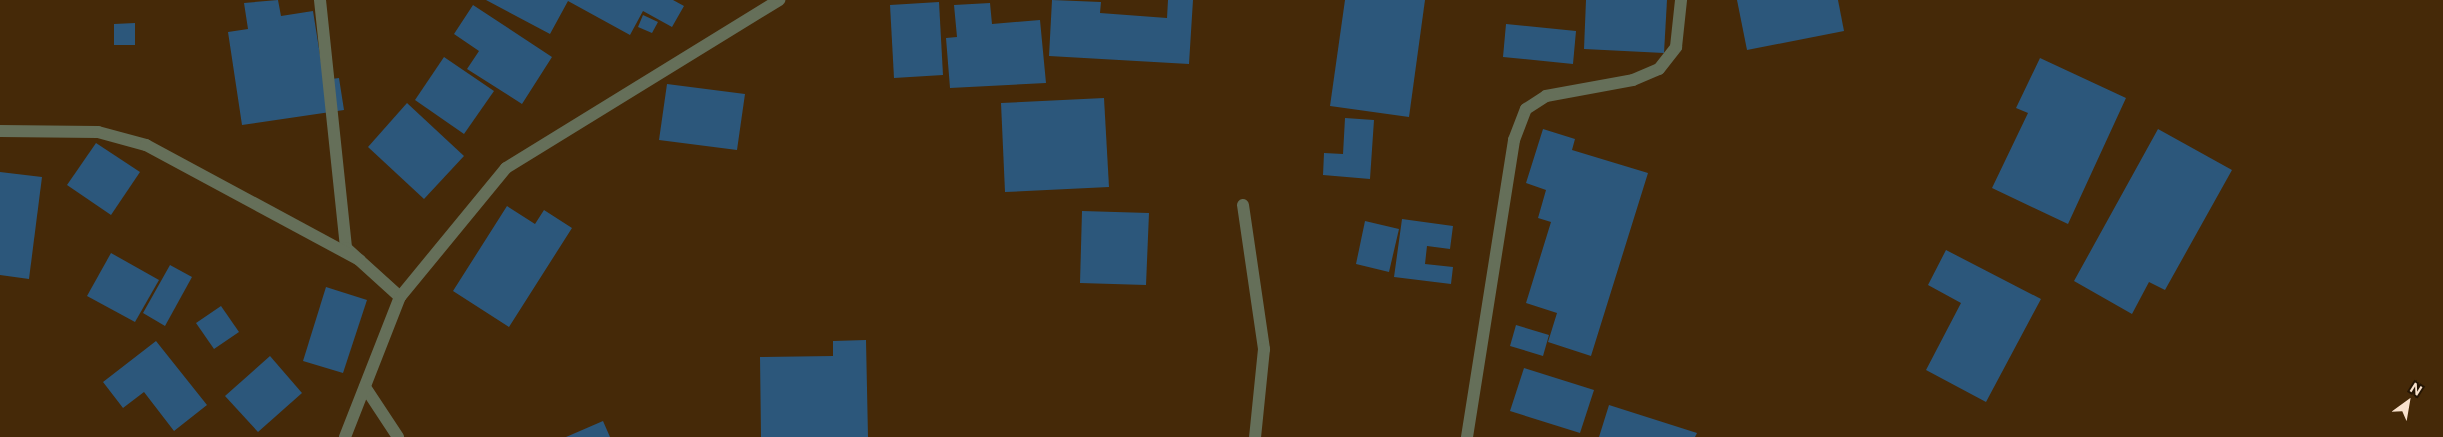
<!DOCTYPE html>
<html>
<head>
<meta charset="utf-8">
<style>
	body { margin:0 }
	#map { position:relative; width:2443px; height:437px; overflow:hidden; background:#452908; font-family:"Public Sans",sans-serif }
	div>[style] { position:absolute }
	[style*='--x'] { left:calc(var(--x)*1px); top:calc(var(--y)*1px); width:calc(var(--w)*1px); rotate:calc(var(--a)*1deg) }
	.building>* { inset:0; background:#2c577b }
	.service>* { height:12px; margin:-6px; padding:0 6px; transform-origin:6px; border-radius:6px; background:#656f59 }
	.minor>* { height:12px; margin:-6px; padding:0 6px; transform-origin:6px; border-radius:6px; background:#656f59 }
	.tertiary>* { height:12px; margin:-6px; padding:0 6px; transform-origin:6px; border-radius:6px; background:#656f59 }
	span { translate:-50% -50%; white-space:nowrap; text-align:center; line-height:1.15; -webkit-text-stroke:4px #241504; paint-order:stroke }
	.north { position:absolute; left:2383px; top:377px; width:50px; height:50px; -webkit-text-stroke:4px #241504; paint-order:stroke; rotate:32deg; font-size:14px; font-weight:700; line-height:20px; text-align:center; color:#f9e2cd }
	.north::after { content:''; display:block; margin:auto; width:18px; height:22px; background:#f9e2cd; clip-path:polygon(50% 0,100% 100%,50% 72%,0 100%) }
</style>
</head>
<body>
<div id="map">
	<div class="building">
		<div style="clip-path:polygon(278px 0,281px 16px,313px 11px,324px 80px,339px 78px,344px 110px,242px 125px,228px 32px,248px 29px,244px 3px)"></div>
		<div style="clip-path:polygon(486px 0,673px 0,684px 6px,672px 27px,643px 11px,630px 35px,568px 1px,550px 34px)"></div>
		<div style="clip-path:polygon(1052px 0,1101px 2px,1100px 13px,1167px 18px,1168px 0,1193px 0,1189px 64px,1049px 56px)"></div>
		<div style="clip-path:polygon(1345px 0,1425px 0,1409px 117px,1330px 106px)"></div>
		<div style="clip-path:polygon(1586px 0,1667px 0,1664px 53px,1584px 49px)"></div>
		<div style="clip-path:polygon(1737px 0,1838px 0,1844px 31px,1747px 50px)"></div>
		<div style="clip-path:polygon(939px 2px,943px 75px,894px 78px,890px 5px)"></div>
		<div style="clip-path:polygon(990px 3px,992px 24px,1040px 20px,1046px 83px,950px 88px,946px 38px,957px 37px,954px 5px)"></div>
		<div style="clip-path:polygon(473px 5px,552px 57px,522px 104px,467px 69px,479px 51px,454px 34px)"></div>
		<div style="clip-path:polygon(643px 15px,658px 22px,652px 33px,638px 27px)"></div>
		<div style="clip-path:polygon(135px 23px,135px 45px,114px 45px,114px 24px)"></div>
		<div style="clip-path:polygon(1506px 24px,1576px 31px,1573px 64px,1503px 57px)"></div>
		<div style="clip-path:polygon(444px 57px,494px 91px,464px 134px,415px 100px)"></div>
		<div style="clip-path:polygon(2040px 58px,2126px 98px,2068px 224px,1992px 188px,2028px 113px,2016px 108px)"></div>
		<div style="clip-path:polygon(667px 84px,745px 94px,737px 150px,659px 140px)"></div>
		<div style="clip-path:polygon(1104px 98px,1109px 187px,1005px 192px,1001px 103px)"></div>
		<div style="clip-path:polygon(407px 103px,464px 156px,424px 199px,368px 147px)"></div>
		<div style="clip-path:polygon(1345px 118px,1374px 120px,1370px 179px,1323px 175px,1324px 153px,1343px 154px)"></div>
		<div style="clip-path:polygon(1543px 129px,1575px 139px,1572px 150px,1648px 173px,1591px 356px,1548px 342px,1557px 313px,1526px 303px,1551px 222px,1538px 218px,1546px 190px,1526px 183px)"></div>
		<div style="clip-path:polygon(2158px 129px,2232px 170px,2165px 290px,2149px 282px,2132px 314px,2074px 281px)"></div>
		<div style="clip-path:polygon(96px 143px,140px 172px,111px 215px,67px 185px)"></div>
		<div style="clip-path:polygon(0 172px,42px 177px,29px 279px,0 275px)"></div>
		<div style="clip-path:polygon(507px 206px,535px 224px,544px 210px,572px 228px,509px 327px,453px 291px)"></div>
		<div style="clip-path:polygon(1082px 211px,1149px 213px,1146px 285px,1080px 283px)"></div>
		<div style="clip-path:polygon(1402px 219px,1453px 226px,1450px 249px,1427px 246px,1425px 264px,1453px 267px,1451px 284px,1394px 277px)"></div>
		<div style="clip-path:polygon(1365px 221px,1399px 229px,1389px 272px,1356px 264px)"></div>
		<div style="clip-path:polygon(1946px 250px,2041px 299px,1986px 402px,1926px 370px,1961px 303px,1928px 285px)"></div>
		<div style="clip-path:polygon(111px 253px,159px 280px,135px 322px,87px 296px)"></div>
		<div style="clip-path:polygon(170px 265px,192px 277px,165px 326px,143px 313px)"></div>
		<div style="clip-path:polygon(326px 287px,367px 300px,343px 373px,303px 361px)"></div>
		<div style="clip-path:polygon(221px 306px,239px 332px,214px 349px,196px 323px)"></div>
		<div style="clip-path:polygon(1516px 325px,1549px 335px,1543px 356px,1510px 346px)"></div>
		<div style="clip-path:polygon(866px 340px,868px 437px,761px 437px,760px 357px,833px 356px,833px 341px)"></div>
		<div style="clip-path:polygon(156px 341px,207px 405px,174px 431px,144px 392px,123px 408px,103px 382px)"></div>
		<div style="clip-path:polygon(270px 356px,302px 393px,258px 432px,225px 396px)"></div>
		<div style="clip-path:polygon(1524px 368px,1594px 390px,1580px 433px,1510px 411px)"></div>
		<div style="clip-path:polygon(1609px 405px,1697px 433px,1695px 437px,1599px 437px)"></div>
		<div style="clip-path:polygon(603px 421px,610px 437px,566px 437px)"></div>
	</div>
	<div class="service">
		<div style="--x:1243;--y:205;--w:146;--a:81.7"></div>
		<div style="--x:1264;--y:349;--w:88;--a:95.8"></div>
		<div style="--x:1467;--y:437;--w:301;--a:-81"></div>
		<div style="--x:1514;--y:140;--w:33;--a:-69"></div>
		<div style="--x:1526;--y:109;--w:24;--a:-33"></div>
		<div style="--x:1546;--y:96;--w:88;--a:-10.4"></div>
		<div style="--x:1633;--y:80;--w:28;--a:-23"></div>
		<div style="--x:1659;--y:69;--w:28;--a:-52"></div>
		<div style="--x:1676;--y:47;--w:47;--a:-83.9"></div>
	</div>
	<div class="minor">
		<div style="--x:365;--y:387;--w:60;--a:56.6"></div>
	</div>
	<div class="tertiary">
		<div style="--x:320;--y:0;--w:249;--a:84"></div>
		<div style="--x:346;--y:248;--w:73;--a:42.2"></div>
		<div style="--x:0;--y:131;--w:98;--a:0.6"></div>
		<div style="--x:98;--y:132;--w:50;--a:15.2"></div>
		<div style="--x:146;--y:145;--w:243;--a:28.3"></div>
		<div style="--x:345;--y:437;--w:150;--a:-68.6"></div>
		<div style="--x:400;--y:297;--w:167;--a:-50.6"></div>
		<div style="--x:506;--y:168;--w:321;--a:-31.6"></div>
	</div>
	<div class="north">N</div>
</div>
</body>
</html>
